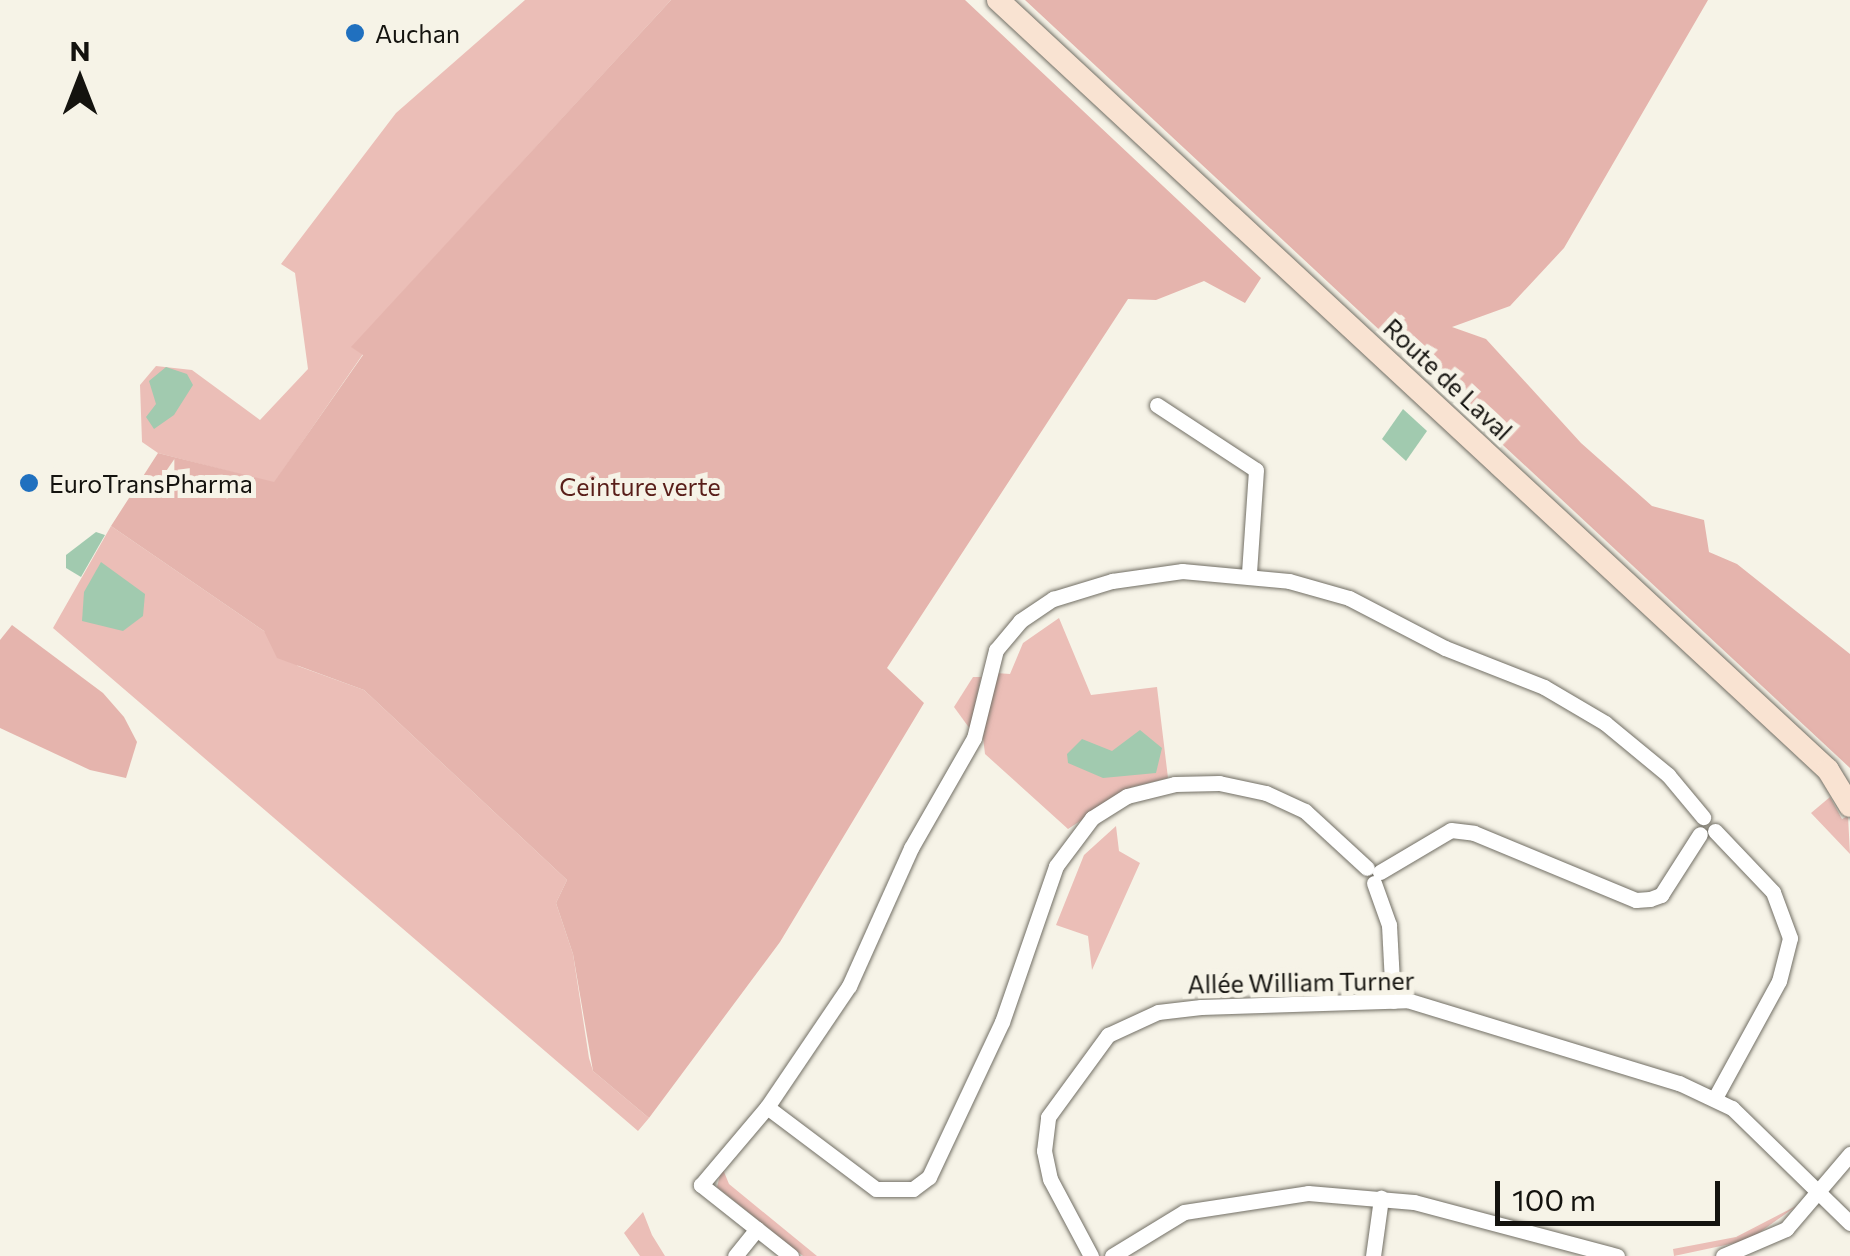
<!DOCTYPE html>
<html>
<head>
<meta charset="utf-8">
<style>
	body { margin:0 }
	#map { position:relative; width:1850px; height:1256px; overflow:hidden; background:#f6f3e7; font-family:Commissioner,sans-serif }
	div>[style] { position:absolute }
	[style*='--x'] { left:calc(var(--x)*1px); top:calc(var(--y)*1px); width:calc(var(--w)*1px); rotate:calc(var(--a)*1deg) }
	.green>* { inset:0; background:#ebbeb7 }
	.forest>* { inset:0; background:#e5b4ad }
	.water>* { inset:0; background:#a1caaf }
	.roads { filter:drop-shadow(0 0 2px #726f65) drop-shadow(0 0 2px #726f65) }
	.street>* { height:15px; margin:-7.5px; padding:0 7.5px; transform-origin:7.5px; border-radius:7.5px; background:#fff }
	.secondary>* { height:22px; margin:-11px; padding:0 11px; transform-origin:11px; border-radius:11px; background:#f9e3d2 }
	.dots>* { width:28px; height:28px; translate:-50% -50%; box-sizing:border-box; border:5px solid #f6f3e7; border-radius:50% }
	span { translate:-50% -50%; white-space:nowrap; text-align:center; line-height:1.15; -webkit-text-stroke:10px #f6f3e7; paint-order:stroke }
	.poi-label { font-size:25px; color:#14130f }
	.left { translate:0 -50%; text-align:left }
	.street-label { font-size:25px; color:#14130f }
	.park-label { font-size:25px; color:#591e19 }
	.north { position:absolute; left:30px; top:30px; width:100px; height:100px; -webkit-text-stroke:8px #f6f3e7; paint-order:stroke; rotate:0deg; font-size:28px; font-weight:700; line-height:40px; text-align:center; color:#14130f }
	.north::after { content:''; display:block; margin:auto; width:35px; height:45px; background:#14130f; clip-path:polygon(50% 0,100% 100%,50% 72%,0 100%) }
	.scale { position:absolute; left:1495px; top:1181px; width:225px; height:45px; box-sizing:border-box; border:5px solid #14130f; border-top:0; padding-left:12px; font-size:30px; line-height:35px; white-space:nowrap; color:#14130f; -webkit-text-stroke:8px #f6f3e7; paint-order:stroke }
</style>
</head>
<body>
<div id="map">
	<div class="green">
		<div style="clip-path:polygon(525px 0,671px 0,352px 347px,363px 354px,274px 483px,158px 453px,142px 442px,140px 385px,156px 366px,192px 370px,260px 420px,308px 369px,295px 273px,281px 264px,396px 113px)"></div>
		<div style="clip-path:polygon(111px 526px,264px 631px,298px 666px,364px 690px,567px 880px,556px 903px,573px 954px,589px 1058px,593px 1071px,649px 1118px,638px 1131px,53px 628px)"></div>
		<div style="clip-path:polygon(1059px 618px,1091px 695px,1157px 687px,1168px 778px,1132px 787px,1068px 829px,985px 754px,983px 737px,996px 673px,1010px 674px,1023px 643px)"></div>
		<div style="clip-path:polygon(973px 677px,981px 677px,970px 729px,954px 707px)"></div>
		<div style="clip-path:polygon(1830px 797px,1842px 819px,1848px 816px,1850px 854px,1811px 813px)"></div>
		<div style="clip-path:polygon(1116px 826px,1119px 851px,1140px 863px,1092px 970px,1088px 936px,1056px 925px,1084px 855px)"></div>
		<div style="clip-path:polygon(722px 1167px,729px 1184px,817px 1256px,803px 1256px,717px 1187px)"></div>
		<div style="clip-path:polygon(1798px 1205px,1749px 1240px,1674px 1256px,1673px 1249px,1736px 1237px)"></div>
		<div style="clip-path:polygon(643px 1212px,652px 1235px,665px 1256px,640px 1256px,624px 1233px)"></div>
	</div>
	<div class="forest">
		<div style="clip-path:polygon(671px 0,965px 0,1261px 278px,1245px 303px,1204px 281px,1156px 300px,1128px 299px,887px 668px,924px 703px,780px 942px,649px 1118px,593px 1071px,573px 954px,556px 903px,567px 880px,364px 690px,277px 658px,264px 631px,111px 526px,158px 453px,274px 482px,363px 355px,351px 347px)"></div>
		<div style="clip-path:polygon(1025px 0,1708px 0,1564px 248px,1510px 306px,1452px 327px,1486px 339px,1581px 443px,1652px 506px,1704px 520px,1709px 552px,1737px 564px,1850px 654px,1850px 768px)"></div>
		<div style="clip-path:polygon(12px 625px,103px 693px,124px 717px,137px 742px,126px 778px,90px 770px,0 728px,0 640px)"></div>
	</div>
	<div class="water">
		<div style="clip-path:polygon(166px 367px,187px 374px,193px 385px,174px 415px,154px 429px,146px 417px,156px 404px,149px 381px)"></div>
		<div style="clip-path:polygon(1403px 409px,1427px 431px,1406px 461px,1382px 439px)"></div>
		<div style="clip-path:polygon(96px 532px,105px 535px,81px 577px,66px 568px,66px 555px)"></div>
		<div style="clip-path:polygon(101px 562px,145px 594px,143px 616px,123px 631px,82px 621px,84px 592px)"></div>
		<div style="clip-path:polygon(1140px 730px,1162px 748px,1156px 773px,1103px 778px,1068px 763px,1067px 754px,1082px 739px,1112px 751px)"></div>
	</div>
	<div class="roads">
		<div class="street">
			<div style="--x:1157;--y:405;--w:118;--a:33.3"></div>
			<div style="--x:1256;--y:470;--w:104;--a:93.9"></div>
			<div style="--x:1715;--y:831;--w:84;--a:46.4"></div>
			<div style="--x:1773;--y:892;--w:49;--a:69.7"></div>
			<div style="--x:1790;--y:938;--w:44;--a:104.3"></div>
			<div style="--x:1779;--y:981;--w:131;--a:118.7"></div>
			<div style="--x:1380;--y:872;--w:82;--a:-30.6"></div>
			<div style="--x:1451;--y:830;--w:23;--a:7"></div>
			<div style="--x:1474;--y:833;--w:175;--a:22.5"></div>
			<div style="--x:1636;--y:900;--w:14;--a:-4"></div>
			<div style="--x:1650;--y:899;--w:12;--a:-20"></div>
			<div style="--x:1661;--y:895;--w:72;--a:-57.4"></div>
			<div style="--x:1374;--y:883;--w:45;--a:70.3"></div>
			<div style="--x:1389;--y:925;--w:76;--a:87"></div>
			<div style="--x:767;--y:1107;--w:136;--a:37"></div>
			<div style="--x:876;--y:1189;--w:37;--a:0"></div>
			<div style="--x:913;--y:1189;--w:20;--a:-37"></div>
			<div style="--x:929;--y:1177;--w:171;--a:-64.8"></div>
			<div style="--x:1002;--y:1022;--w:165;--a:-70.9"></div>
			<div style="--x:1056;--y:866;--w:60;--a:-53.1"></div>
			<div style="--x:1092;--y:818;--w:41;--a:-32.2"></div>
			<div style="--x:1127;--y:796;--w:49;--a:-14"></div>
			<div style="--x:1175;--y:784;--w:44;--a:-1.3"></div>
			<div style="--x:1219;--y:783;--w:48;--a:12"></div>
			<div style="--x:1266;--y:793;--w:43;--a:24.8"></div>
			<div style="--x:1305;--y:811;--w:84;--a:42.6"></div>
			<div style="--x:735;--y:1256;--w:35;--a:-51"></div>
			<div style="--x:791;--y:1256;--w:115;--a:-141.7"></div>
			<div style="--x:701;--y:1185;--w:102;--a:-49.8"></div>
			<div style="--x:767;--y:1107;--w:146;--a:-55.9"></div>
			<div style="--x:849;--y:986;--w:151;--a:-65.8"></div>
			<div style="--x:911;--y:848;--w:127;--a:-60.2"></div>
			<div style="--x:974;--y:738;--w:91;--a:-76"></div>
			<div style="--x:996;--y:650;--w:38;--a:-50"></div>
			<div style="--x:1020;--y:621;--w:40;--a:-34"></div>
			<div style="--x:1053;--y:599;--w:62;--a:-17"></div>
			<div style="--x:1112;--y:581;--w:71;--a:-8.1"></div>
			<div style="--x:1182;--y:571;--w:107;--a:5.3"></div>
			<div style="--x:1289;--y:581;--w:62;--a:15.8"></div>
			<div style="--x:1349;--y:598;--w:108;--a:27.5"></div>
			<div style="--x:1445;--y:648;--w:106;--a:21.5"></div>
			<div style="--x:1544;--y:687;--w:71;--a:30.5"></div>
			<div style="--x:1605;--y:723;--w:82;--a:39.5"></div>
			<div style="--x:1668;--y:775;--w:55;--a:50.2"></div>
			<div style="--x:1091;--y:1256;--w:87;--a:-118"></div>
			<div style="--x:1050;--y:1179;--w:29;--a:-102"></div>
			<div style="--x:1044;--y:1151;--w:34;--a:-83"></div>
			<div style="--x:1048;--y:1117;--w:102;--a:-53.8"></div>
			<div style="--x:1108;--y:1035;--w:55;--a:-24.7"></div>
			<div style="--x:1158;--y:1012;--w:43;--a:-6.6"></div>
			<div style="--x:1201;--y:1007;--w:206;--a:-1.9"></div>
			<div style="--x:1407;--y:1000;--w:284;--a:17"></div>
			<div style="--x:1679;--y:1083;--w:59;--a:25.3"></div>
			<div style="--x:1732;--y:1108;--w:165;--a:44.3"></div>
			<div style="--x:1112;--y:1256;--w:84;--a:-31.4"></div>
			<div style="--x:1184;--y:1212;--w:125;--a:-8.7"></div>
			<div style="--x:1308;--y:1193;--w:106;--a:4.9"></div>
			<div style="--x:1414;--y:1202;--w:210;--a:14.9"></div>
			<div style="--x:1373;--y:1256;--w:59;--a:-82.1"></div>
			<div style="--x:1723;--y:1256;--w:69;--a:-23.2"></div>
			<div style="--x:1786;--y:1229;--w:99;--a:-49.5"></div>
		</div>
		<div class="secondary">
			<div style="--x:998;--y:0;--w:1132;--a:42.85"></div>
			<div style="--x:1828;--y:770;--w:42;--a:58.6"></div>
		</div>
	</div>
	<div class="dots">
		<div style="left:355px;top:33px;background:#2070bf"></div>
		<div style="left:29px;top:483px;background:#2070bf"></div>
	</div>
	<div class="poi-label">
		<span class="left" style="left:375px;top:33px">Auchan</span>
		<span class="left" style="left:49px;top:483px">EuroTransPharma</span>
	</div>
	<div class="street-label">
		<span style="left:1448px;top:379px;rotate:43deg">Route de Laval</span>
		<span style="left:1301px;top:982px;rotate:-1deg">Allée William Turner</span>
	</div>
	<div class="park-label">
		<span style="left:640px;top:486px">Ceinture verte</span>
	</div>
	<div class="north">N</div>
	<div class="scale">100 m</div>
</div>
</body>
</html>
